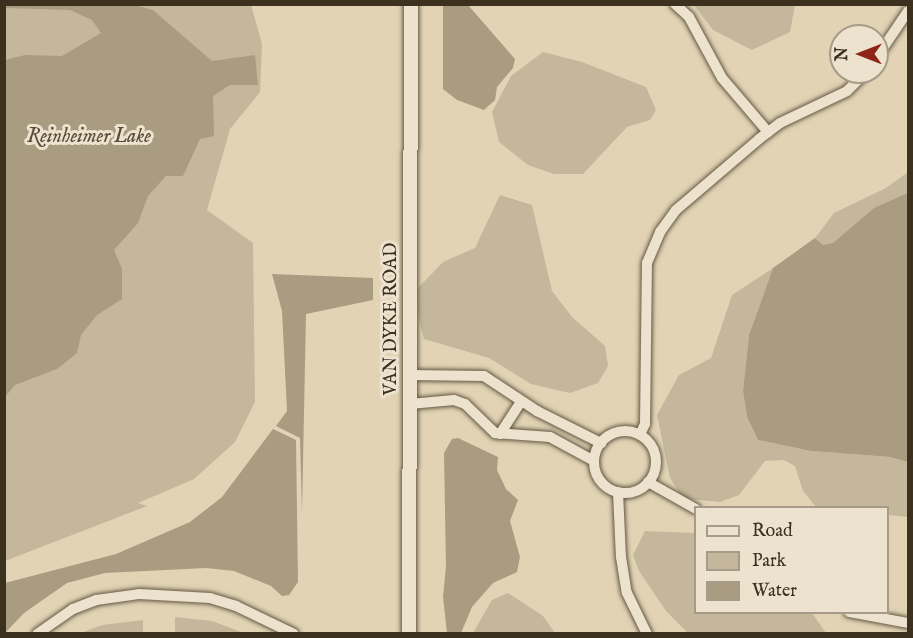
<!DOCTYPE html>
<html>
<head>
<meta charset="utf-8">
<style>
	body { margin:0 }
	#map { position:relative; width:913px; height:638px; overflow:hidden; background:#e1d3b4; font-family:"IM FELL English",serif }
	div>[style] { position:absolute }
	[style*='--x'] { left:calc(var(--x)*1px); top:calc(var(--y)*1px); width:calc(var(--w)*1px); rotate:calc(var(--a)*1deg) }
	.green>* { inset:0; background:#c5b79b }
	.water>* { inset:0; background:#a99c81 }
	.roads { filter:drop-shadow(0 0 2px #655944) drop-shadow(0 0 2px #655944) }
	.minor>* { height:10px; margin:-5px; padding:0 5px; transform-origin:5px; border-radius:5px; background:#ece2ce }
	.minor>.ring { margin:-5px; padding:0; box-sizing:content-box; background:none; border:10px solid #ece2ce; border-radius:50% }
	.tertiary>* { height:14px; margin:-7px; padding:0 7px; transform-origin:7px; border-radius:7px; background:#ece2ce }
	span { translate:-50% -50%; white-space:nowrap; text-align:center; line-height:1.15; -webkit-text-stroke:6px #ece2ce; paint-order:stroke }
	.street-label { font-size:18px; color:#3c301f }
	.water-label { font-size:20px; color:#574b38; font-style:italic }
	.frame { position:absolute; inset:0; border:6px solid #3c301f; pointer-events:none }
	.legend { position:absolute; left:694px; top:506px; width:195px; height:108px; box-sizing:border-box; background:#ece2ce; border:2px solid #a69b88; margin:0; padding:8px 10px; list-style:none; font-size:18px; color:#3c301f }
	.legend li { display:flex; align-items:center; gap:12px; height:30px }
	.legend b { width:30px; border:2px solid #a69b88 }
	.north { position:absolute; left:829px; top:24px; width:60px; height:60px; box-sizing:border-box; background:#ece2ce; border:2px solid #a69b88; border-radius:50%; rotate:270deg; font-size:16px; font-weight:700; line-height:24px; text-align:center; color:#3c301f }
	.north::after { content:''; display:block; margin:auto; width:21px; height:27px; background:#8f2418; clip-path:polygon(50% 0,100% 100%,50% 72%,0 100%) }
</style>
</head>
<body>
<div id="map">
	<div class="green">
		<div style="clip-path:polygon(4px 5px,251px 5px,262px 44px,260px 92px,230px 129px,207px 210px,253px 243px,255px 402px,235px 442px,194px 479px,138px 503px,147px 506px,5px 561px)"></div>
		<div style="clip-path:polygon(694px 5px,795px 5px,790px 32px,752px 50px,713px 30px)"></div>
		<div style="clip-path:polygon(543px 52px,582px 62px,646px 87px,656px 110px,650px 120px,627px 127px,583px 174px,554px 174px,528px 165px,499px 142px,492px 112px,511px 76px)"></div>
		<div style="clip-path:polygon(908px 172px,908px 193px,834px 243px,823px 245px,815px 238px,834px 213px,886px 188px)"></div>
		<div style="clip-path:polygon(500px 195px,532px 205px,552px 291px,572px 317px,605px 346px,608px 366px,598px 383px,570px 393px,531px 384px,489px 358px,424px 339px,418px 315px,417px 289px,443px 262px,475px 248px)"></div>
		<div style="clip-path:polygon(773px 268px,749px 335px,743px 391px,747px 417px,758px 440px,811px 451px,890px 457px,908px 462px,908px 517px,888px 515px,888px 508px,816px 507px,803px 491px,795px 466px,784px 460px,765px 461px,739px 495px,720px 502px,689px 499px,681px 495px,670px 478px,657px 415px,679px 375px,711px 358px,732px 295px)"></div>
		<div style="clip-path:polygon(645px 531px,695px 533px,696px 612px,812px 613px,826px 633px,688px 633px,666px 611px,639px 571px,633px 555px)"></div>
		<div style="clip-path:polygon(508px 593px,543px 616px,555px 633px,473px 633px,492px 600px)"></div>
		<div style="clip-path:polygon(175px 617px,212px 621px,244px 633px,175px 633px)"></div>
		<div style="clip-path:polygon(143px 620px,143px 633px,81px 633px,102px 625px)"></div>
	</div>
	<div class="water">
		<div style="clip-path:polygon(5px 4px,131px 4px,153px 10px,212px 61px,255px 55px,258px 85px,230px 85px,213px 96px,214px 136px,200px 139px,183px 176px,166px 176px,148px 196px,138px 223px,114px 250px,122px 269px,122px 299px,97px 315px,81px 335px,77px 353px,57px 369px,15px 385px,5px 397px,5px 60px,25px 55px,62px 56px,101px 33px,92px 20px,70px 10px,5px 8px)"></div>
		<div style="clip-path:polygon(443px 5px,468px 5px,515px 59px,513px 68px,497px 87px,495px 100px,484px 110px,457px 100px,443px 89px)"></div>
		<div style="clip-path:polygon(908px 193px,908px 462px,890px 457px,811px 451px,758px 440px,747px 417px,743px 391px,749px 335px,773px 268px,815px 238px,823px 245px,833px 243px,874px 208px)"></div>
		<div style="clip-path:polygon(272px 274px,373px 278px,373px 300px,306px 314px,302px 513px,300px 438px,276px 426px,287px 411px,282px 311px)"></div>
		<div style="clip-path:polygon(273px 429px,296px 440px,298px 582px,289px 595px,282px 596px,271px 586px,234px 571px,206px 568px,105px 573px,67px 583px,24px 613px,5px 633px,5px 583px,116px 554px,190px 522px,222px 497px)"></div>
		<div style="clip-path:polygon(458px 438px,498px 457px,497px 470px,506px 489px,518px 500px,510px 521px,520px 557px,517px 572px,493px 583px,472px 607px,461px 633px,447px 633px,443px 597px,446px 566px,444px 453px,452px 439px)"></div>
	</div>
	<div class="roads">
		<div class="minor">
			<div style="--x:675;--y:4;--w:19;--a:43"></div>
			<div style="--x:689;--y:17;--w:69;--a:61.6"></div>
			<div style="--x:722;--y:78;--w:71;--a:49.6"></div>
			<div style="--x:877;--y:57;--w:55;--a:-56"></div>
			<div style="--x:410;--y:375;--w:74;--a:0.8"></div>
			<div style="--x:484;--y:376;--w:64;--a:33.4"></div>
			<div style="--x:537;--y:411;--w:72;--a:26.6"></div>
			<div style="--x:410;--y:404;--w:44;--a:-5.2"></div>
			<div style="--x:454;--y:400;--w:12;--a:20"></div>
			<div style="--x:465;--y:404;--w:42;--a:44"></div>
			<div style="--x:495;--y:433;--w:55;--a:4.2"></div>
			<div style="--x:550;--y:437;--w:50;--a:28.6"></div>
			<div class="ring" style="left:594px;top:431px;width:52px;height:52px"></div>
			<div style="--x:500;--y:434;--w:38;--a:-57"></div>
			<div style="--x:640;--y:435;--w:12;--a:-66"></div>
			<div style="--x:645;--y:424;--w:161;--a:-89.3"></div>
			<div style="--x:647;--y:263;--w:34;--a:-67"></div>
			<div style="--x:660;--y:232;--w:27;--a:-54"></div>
			<div style="--x:676;--y:210;--w:109;--a:-40.5"></div>
			<div style="--x:759;--y:139;--w:26;--a:-37"></div>
			<div style="--x:780;--y:123;--w:74;--a:-25.5"></div>
			<div style="--x:847;--y:91;--w:27;--a:-45"></div>
			<div style="--x:648;--y:482;--w:55;--a:29.4"></div>
			<div style="--x:618;--y:492;--w:65;--a:87.4"></div>
			<div style="--x:621;--y:557;--w:36;--a:81"></div>
			<div style="--x:627;--y:593;--w:46;--a:64"></div>
			<div style="--x:849;--y:612;--w:60;--a:10.6"></div>
			<div style="--x:37;--y:634;--w:44;--a:-34.8"></div>
			<div style="--x:73;--y:609;--w:25;--a:-21"></div>
			<div style="--x:96;--y:600;--w:43;--a:-7.9"></div>
			<div style="--x:139;--y:594;--w:71;--a:3.2"></div>
			<div style="--x:210;--y:598;--w:27;--a:17"></div>
			<div style="--x:236;--y:606;--w:64;--a:25.8"></div>
		</div>
		<div class="tertiary">
			<div style="--x:409;--y:634;--w:630;--a:-89.82"></div>
		</div>
	</div>
	<div class="street-label">
		<span style="left:392px;top:319px;rotate:-90deg">VAN DYKE ROAD</span>
	</div>
	<div class="water-label">
		<span style="left:89px;top:136px">Reinheimer Lake</span>
	</div>
	<div class="frame"></div>
	<ul class="legend">
	<li><b style="height:8px;background:#ece2ce"></b>Road</li>
	<li><b style="height:16px;background:#c5b79b"></b>Park</li>
	<li><b style="height:16px;background:#a99c81"></b>Water</li>
	</ul>
	<div class="north">N</div>
</div>
</body>
</html>
